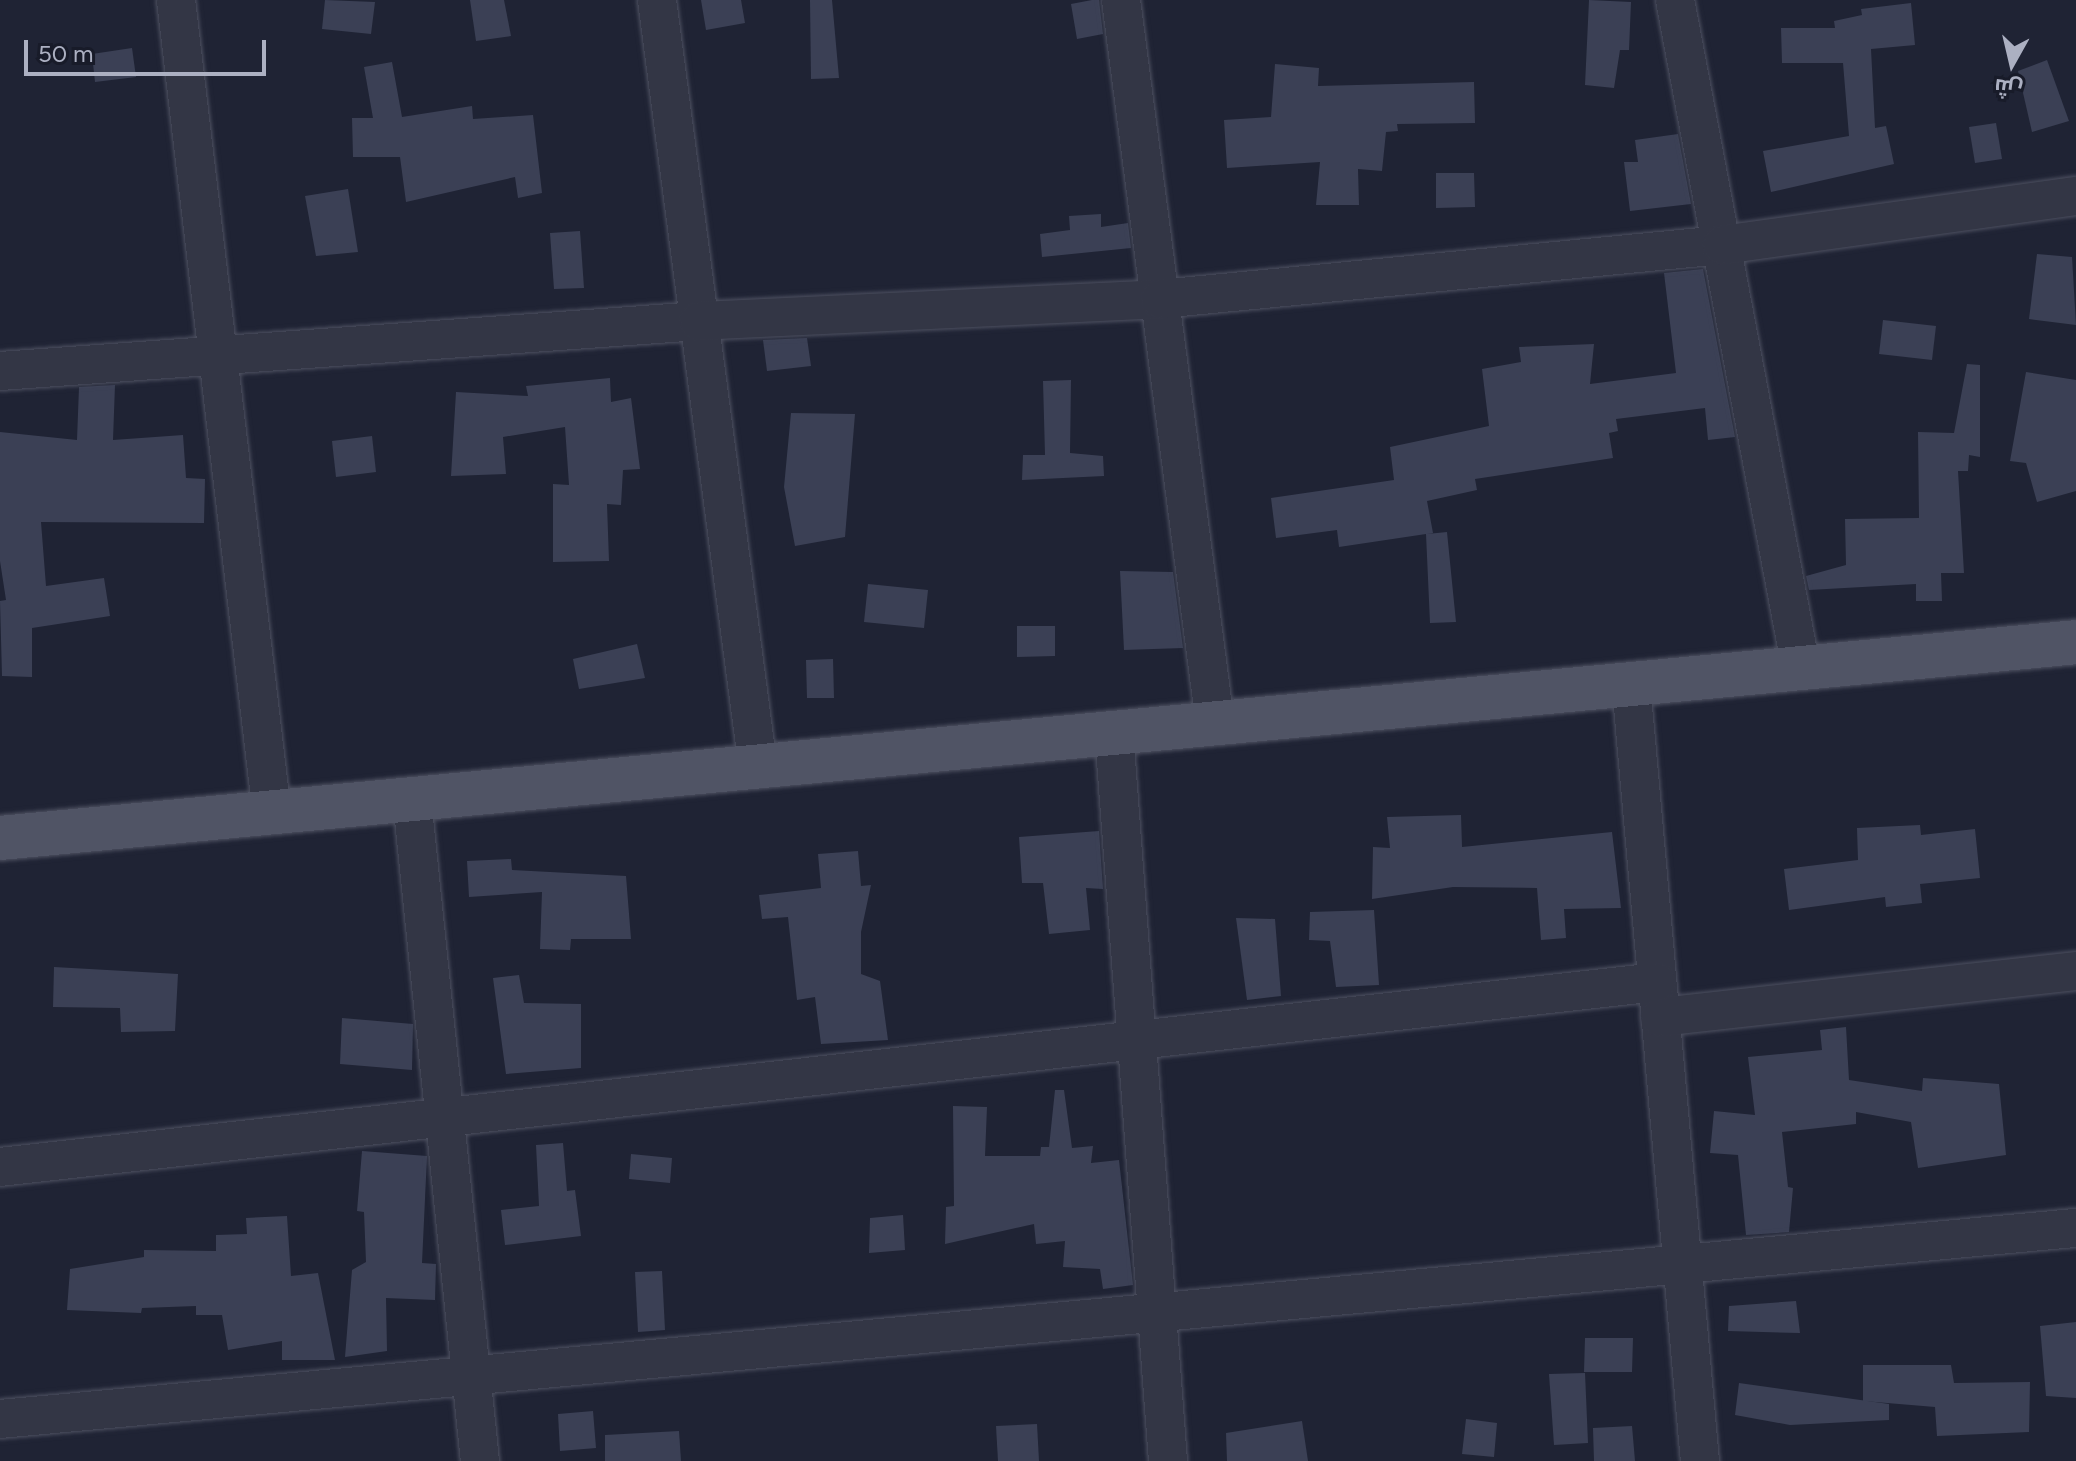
<!DOCTYPE html>
<html>
<head>
<meta charset="utf-8">
<style>
	body { margin:0 }
	#map { position:relative; width:2076px; height:1461px; overflow:hidden; background:#1f2334; font-family:Figtree,Cairo,sans-serif }
	div>[style] { position:absolute }
	[style*='--x'] { left:calc(var(--x)*1px); top:calc(var(--y)*1px); width:calc(var(--w)*1px); rotate:calc(var(--a)*1deg) }
	.building>* { inset:0; background:#3b4055 }
	.roads { filter:drop-shadow(0 0 2px #4d5060) drop-shadow(0 0 2px #4d5060) }
	.minor>* { height:38px; margin:-19px; padding:0 19px; transform-origin:19px; border-radius:19px; background:#333645 }
	.major>* { height:44px; margin:-22px; padding:0 22px; transform-origin:22px; border-radius:22px; background:#505465 }
	span { translate:-50% -50%; white-space:nowrap; text-align:center; line-height:1.15; -webkit-text-stroke:6px #181b29; paint-order:stroke }
	.north { position:absolute; left:1972px; top:24px; width:80px; height:80px; -webkit-text-stroke:6px #181b29; paint-order:stroke; rotate:188deg; font-size:22px; font-weight:700; line-height:32px; text-align:center; color:#acb0c2 }
	.north::after { content:''; display:block; margin:auto; width:28px; height:36px; background:#acb0c2; clip-path:polygon(50% 0,100% 100%,50% 72%,0 100%) }
	.scale { position:absolute; left:24px; top:40px; width:242px; height:36px; box-sizing:border-box; border:4px solid #acb0c2; border-top:0; padding-left:10px; font-size:24px; line-height:28px; white-space:nowrap; color:#acb0c2; -webkit-text-stroke:6px #181b29; paint-order:stroke }
</style>
</head>
<body>
<div id="map">
	<div class="building">
		<div style="clip-path:polygon(325px 0,375px 2px,371px 34px,322px 29px)"></div>
		<div style="clip-path:polygon(470px 0,504px 0,511px 36px,476px 41px)"></div>
		<div style="clip-path:polygon(701px 0,741px 0,745px 23px,706px 30px)"></div>
		<div style="clip-path:polygon(810px 0,832px 0,839px 78px,811px 79px)"></div>
		<div style="clip-path:polygon(1092px 0,1099px 0,1103px 34px,1077px 39px,1071px 4px)"></div>
		<div style="clip-path:polygon(1589px 0,1631px 2px,1629px 50px,1620px 50px,1614px 88px,1585px 85px)"></div>
		<div style="clip-path:polygon(1911px 3px,1915px 45px,1871px 49px,1875px 128px,1886px 126px,1894px 164px,1771px 192px,1763px 151px,1849px 136px,1843px 63px,1782px 63px,1781px 28px,1835px 28px,1834px 21px,1862px 15px,1861px 9px)"></div>
		<div style="clip-path:polygon(132px 48px,136px 77px,95px 82px,92px 54px)"></div>
		<div style="clip-path:polygon(2047px 60px,2069px 121px,2032px 132px,2018px 71px)"></div>
		<div style="clip-path:polygon(392px 62px,402px 117px,472px 106px,473px 119px,533px 115px,542px 193px,518px 198px,515px 177px,406px 202px,400px 157px,353px 157px,352px 118px,373px 118px,364px 67px)"></div>
		<div style="clip-path:polygon(1275px 64px,1319px 68px,1318px 86px,1474px 82px,1475px 123px,1397px 124px,1398px 131px,1386px 132px,1382px 171px,1358px 169px,1359px 205px,1316px 205px,1320px 162px,1227px 168px,1224px 120px,1271px 117px)"></div>
		<div style="clip-path:polygon(1996px 123px,2002px 159px,1975px 163px,1969px 127px)"></div>
		<div style="clip-path:polygon(1678px 134px,1691px 204px,1630px 211px,1624px 162px,1638px 162px,1635px 140px)"></div>
		<div style="clip-path:polygon(1436px 173px,1474px 173px,1475px 207px,1436px 208px)"></div>
		<div style="clip-path:polygon(348px 189px,358px 252px,316px 256px,305px 196px)"></div>
		<div style="clip-path:polygon(1101px 214px,1101px 227px,1128px 223px,1131px 248px,1042px 257px,1040px 234px,1070px 230px,1069px 216px)"></div>
		<div style="clip-path:polygon(580px 231px,584px 288px,554px 289px,550px 233px)"></div>
		<div style="clip-path:polygon(2037px 254px,2072px 257px,2076px 325px,2029px 319px)"></div>
		<div style="clip-path:polygon(1703px 269px,1735px 437px,1708px 440px,1705px 408px,1616px 419px,1618px 431px,1609px 433px,1613px 458px,1475px 479px,1477px 490px,1427px 501px,1433px 533px,1427px 534px,1447px 532px,1456px 622px,1430px 623px,1426px 534px,1339px 547px,1337px 530px,1276px 538px,1271px 498px,1394px 480px,1390px 447px,1489px 426px,1482px 369px,1521px 362px,1519px 347px,1594px 344px,1590px 384px,1676px 373px,1664px 273px)"></div>
		<div style="clip-path:polygon(1883px 320px,1936px 326px,1932px 360px,1879px 354px)"></div>
		<div style="clip-path:polygon(807px 338px,811px 366px,767px 371px,763px 340px)"></div>
		<div style="clip-path:polygon(1967px 364px,1980px 365px,1980px 457px,1969px 455px,1968px 471px,1958px 471px,1964px 573px,1941px 573px,1942px 601px,1916px 601px,1916px 584px,1809px 590px,1806px 576px,1846px 565px,1845px 519px,1919px 518px,1918px 432px,1954px 433px)"></div>
		<div style="clip-path:polygon(2026px 372px,2076px 380px,2076px 491px,2037px 502px,2026px 463px,2010px 461px)"></div>
		<div style="clip-path:polygon(610px 378px,611px 402px,631px 398px,640px 469px,623px 470px,621px 505px,607px 504px,609px 561px,553px 562px,553px 484px,569px 485px,565px 427px,503px 437px,506px 474px,451px 476px,456px 392px,528px 396px,526px 386px)"></div>
		<div style="clip-path:polygon(1071px 380px,1070px 453px,1103px 456px,1104px 476px,1022px 480px,1023px 455px,1045px 455px,1043px 381px)"></div>
		<div style="clip-path:polygon(115px 385px,113px 440px,183px 435px,186px 478px,205px 479px,204px 523px,41px 522px,46px 586px,104px 578px,110px 616px,32px 628px,32px 677px,2px 676px,0 601px,6px 600px,0 561px,0 432px,77px 440px,79px 387px)"></div>
		<div style="clip-path:polygon(791px 413px,855px 414px,845px 537px,795px 546px,784px 487px)"></div>
		<div style="clip-path:polygon(372px 436px,376px 472px,336px 477px,332px 441px)"></div>
		<div style="clip-path:polygon(1120px 571px,1173px 572px,1183px 648px,1124px 650px)"></div>
		<div style="clip-path:polygon(868px 584px,928px 590px,924px 628px,864px 622px)"></div>
		<div style="clip-path:polygon(1017px 626px,1055px 626px,1055px 656px,1017px 657px)"></div>
		<div style="clip-path:polygon(637px 644px,645px 678px,579px 689px,573px 659px)"></div>
		<div style="clip-path:polygon(833px 659px,834px 698px,807px 698px,806px 660px)"></div>
		<div style="clip-path:polygon(1461px 815px,1462px 847px,1612px 832px,1621px 908px,1564px 909px,1566px 938px,1541px 940px,1537px 888px,1453px 887px,1372px 899px,1373px 847px,1390px 848px,1387px 817px)"></div>
		<div style="clip-path:polygon(1920px 825px,1921px 835px,1975px 829px,1980px 878px,1920px 884px,1922px 903px,1886px 907px,1885px 897px,1789px 910px,1784px 869px,1858px 860px,1857px 828px)"></div>
		<div style="clip-path:polygon(1099px 831px,1103px 889px,1086px 888px,1090px 930px,1049px 934px,1043px 883px,1022px 883px,1019px 837px)"></div>
		<div style="clip-path:polygon(858px 851px,861px 886px,871px 885px,861px 932px,861px 974px,880px 981px,888px 1040px,821px 1044px,815px 997px,797px 1000px,788px 917px,762px 919px,759px 895px,821px 888px,818px 854px)"></div>
		<div style="clip-path:polygon(511px 859px,512px 870px,626px 876px,631px 939px,571px 939px,570px 950px,540px 949px,542px 892px,469px 897px,467px 861px)"></div>
		<div style="clip-path:polygon(1374px 910px,1379px 985px,1336px 987px,1330px 941px,1309px 940px,1310px 912px)"></div>
		<div style="clip-path:polygon(1236px 918px,1275px 919px,1281px 996px,1247px 1000px)"></div>
		<div style="clip-path:polygon(54px 967px,178px 974px,175px 1031px,121px 1032px,120px 1008px,53px 1007px)"></div>
		<div style="clip-path:polygon(519px 975px,524px 1003px,581px 1004px,581px 1068px,506px 1074px,493px 978px)"></div>
		<div style="clip-path:polygon(342px 1018px,413px 1024px,412px 1070px,340px 1064px)"></div>
		<div style="clip-path:polygon(1846px 1027px,1849px 1080px,1922px 1091px,1923px 1078px,1999px 1084px,2006px 1155px,1918px 1168px,1911px 1122px,1856px 1112px,1856px 1124px,1782px 1132px,1788px 1187px,1793px 1188px,1789px 1232px,1746px 1235px,1738px 1155px,1710px 1153px,1714px 1111px,1755px 1115px,1748px 1057px,1822px 1050px,1820px 1030px)"></div>
		<div style="clip-path:polygon(1055px 1090px,1064px 1090px,1072px 1148px,1093px 1146px,1091px 1163px,1119px 1160px,1133px 1285px,1103px 1289px,1100px 1269px,1063px 1267px,1065px 1241px,1036px 1244px,1034px 1224px,945px 1244px,946px 1207px,954px 1206px,953px 1106px,987px 1107px,985px 1156px,1040px 1156px,1041px 1147px,1049px 1147px)"></div>
		<div style="clip-path:polygon(563px 1143px,567px 1191px,575px 1190px,581px 1236px,505px 1245px,501px 1210px,539px 1206px,536px 1145px)"></div>
		<div style="clip-path:polygon(362px 1151px,427px 1156px,422px 1263px,436px 1264px,435px 1300px,386px 1298px,387px 1351px,345px 1357px,352px 1270px,366px 1262px,364px 1212px,357px 1211px)"></div>
		<div style="clip-path:polygon(631px 1154px,672px 1158px,670px 1183px,629px 1179px)"></div>
		<div style="clip-path:polygon(903px 1215px,905px 1250px,869px 1253px,870px 1218px)"></div>
		<div style="clip-path:polygon(287px 1216px,291px 1276px,318px 1273px,335px 1360px,282px 1360px,282px 1341px,228px 1350px,222px 1315px,196px 1315px,196px 1306px,142px 1308px,141px 1313px,67px 1310px,70px 1269px,144px 1257px,144px 1250px,216px 1251px,216px 1235px,247px 1234px,246px 1218px)"></div>
		<div style="clip-path:polygon(662px 1271px,665px 1330px,638px 1332px,635px 1272px)"></div>
		<div style="clip-path:polygon(1796px 1301px,1800px 1333px,1728px 1331px,1729px 1306px)"></div>
		<div style="clip-path:polygon(2076px 1322px,2076px 1398px,2046px 1396px,2040px 1326px)"></div>
		<div style="clip-path:polygon(1585px 1338px,1633px 1338px,1632px 1372px,1584px 1372px)"></div>
		<div style="clip-path:polygon(1863px 1365px,1951px 1365px,1954px 1383px,2030px 1382px,2029px 1432px,1937px 1436px,1935px 1407px,1863px 1401px)"></div>
		<div style="clip-path:polygon(1585px 1373px,1588px 1443px,1554px 1445px,1549px 1374px)"></div>
		<div style="clip-path:polygon(1739px 1383px,1889px 1404px,1889px 1420px,1790px 1425px,1735px 1415px)"></div>
		<div style="clip-path:polygon(593px 1411px,596px 1448px,560px 1451px,558px 1414px)"></div>
		<div style="clip-path:polygon(1466px 1419px,1497px 1423px,1494px 1457px,1462px 1454px)"></div>
		<div style="clip-path:polygon(1302px 1421px,1308px 1461px,1227px 1461px,1226px 1433px)"></div>
		<div style="clip-path:polygon(1037px 1424px,1039px 1461px,998px 1461px,996px 1426px)"></div>
		<div style="clip-path:polygon(1632px 1426px,1635px 1461px,1594px 1461px,1593px 1428px)"></div>
		<div style="clip-path:polygon(679px 1431px,681px 1461px,605px 1461px,605px 1435px)"></div>
	</div>
	<div class="roads">
		<div class="minor">
			<div style="--x:176;--y:0;--w:819;--a:83.27"></div>
			<div style="--x:657;--y:0;--w:774;--a:82.5"></div>
			<div style="--x:1121;--y:0;--w:729;--a:82.59"></div>
			<div style="--x:1675;--y:0;--w:680;--a:79.32"></div>
			<div style="--x:0;--y:371;--w:701;--a:-4.09"></div>
			<div style="--x:699;--y:321;--w:462;--a:-2.7"></div>
			<div style="--x:1160;--y:299;--w:565;--a:-5.49"></div>
			<div style="--x:1722;--y:245;--w:357;--a:-7.9"></div>
			<div style="--x:1631;--y:684;--w:780;--a:84.93"></div>
			<div style="--x:1114;--y:733;--w:730;--a:85.76"></div>
			<div style="--x:412;--y:800;--w:664;--a:84.13"></div>
			<div style="--x:1660;--y:1017;--w:419;--a:-6.3"></div>
			<div style="--x:0;--y:1167;--w:1667;--a:-6.37"></div>
			<div style="--x:0;--y:1419;--w:2085;--a:-5.26"></div>
		</div>
		<div class="major">
			<div style="--x:0;--y:838;--w:2085;--a:-5.39"></div>
		</div>
	</div>
	<div class="north">ش</div>
	<div class="scale">50 m</div>
</div>
</body>
</html>
